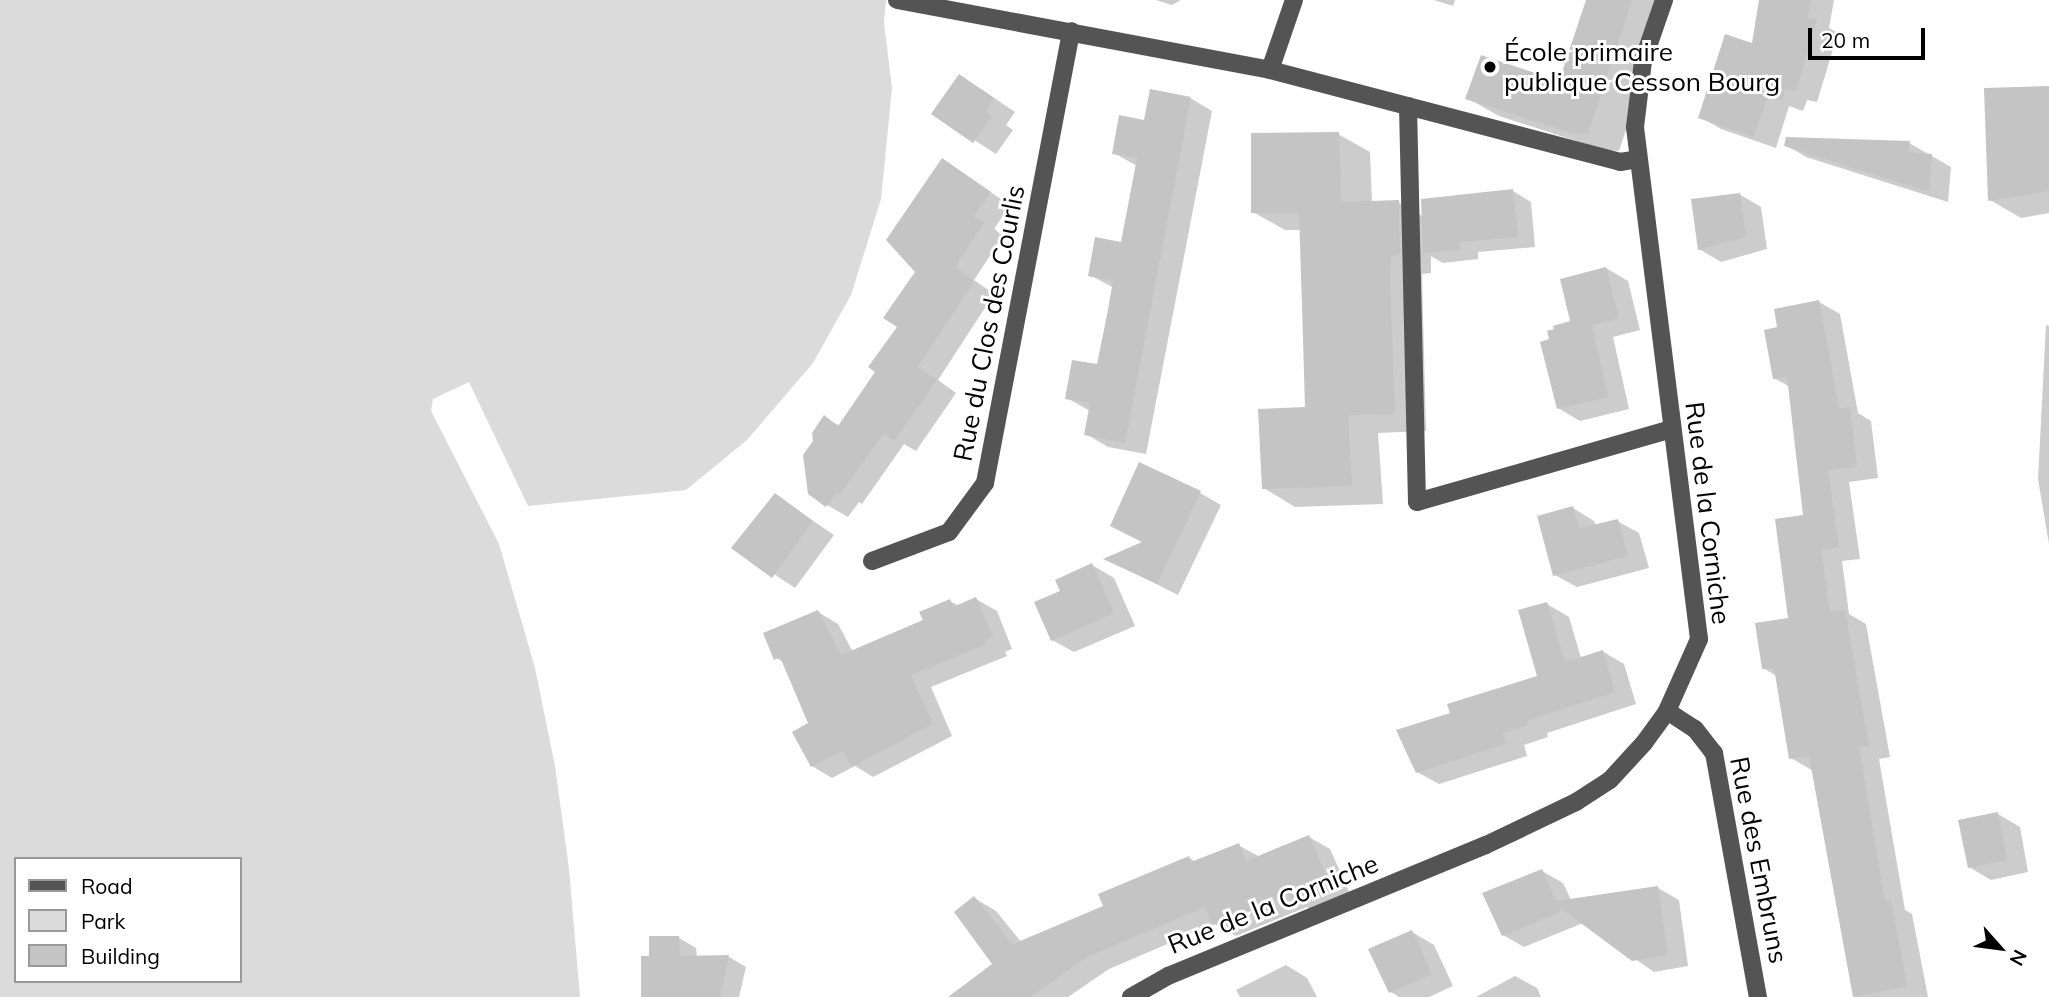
<!DOCTYPE html>
<html>
<head>
<meta charset="utf-8">
<style>
	body { margin:0 }
	#map { position:relative; width:2049px; height:997px; overflow:hidden; background:#fff; font-family:Mulish,sans-serif }
	div>[style] { position:absolute }
	[style*='--x'] { left:calc(var(--x)*1px); top:calc(var(--y)*1px); width:calc(var(--w)*1px); rotate:calc(var(--a)*1deg) }
	.green>* { inset:0; background:#dbdbdb }
	.shadow>* { inset:0; background:#0003 }
	.building>* { inset:0; background:#c4c4c4 }
	.minor>* { height:18px; margin:-9px; padding:0 9px; transform-origin:9px; border-radius:9px; background:#545454 }
	.dots>* { width:19px; height:19px; translate:-50% -50%; box-sizing:border-box; border:4px solid #fff; border-radius:50% }
	span { translate:-50% -50%; white-space:nowrap; text-align:center; line-height:1.15; -webkit-text-stroke:6px #fff; paint-order:stroke }
	.poi-label { font-size:26px; color:#000 }
	.left { translate:0 -50%; text-align:left }
	.street-label { font-size:26px; color:#000 }
	.legend { position:absolute; left:14px; top:857px; width:228px; height:126px; box-sizing:border-box; background:#fff; border:2px solid #999; margin:0; padding:9px 12px; list-style:none; font-size:21px; color:#000 }
	.legend li { display:flex; align-items:center; gap:14px; height:35px }
	.legend b { width:35px; border:2px solid #999 }
	.north { position:absolute; left:1965px; top:913px; width:70px; height:70px; -webkit-text-stroke:5px #fff; paint-order:stroke; rotate:118deg; font-size:19px; font-weight:700; line-height:28px; text-align:center; color:#000 }
	.north::after { content:''; display:block; margin:auto; width:24px; height:32px; background:#000; clip-path:polygon(50% 0,100% 100%,50% 72%,0 100%) }
	.scale { position:absolute; left:1808px; top:28px; width:117px; height:32px; box-sizing:border-box; border:4px solid #000; border-top:0; padding-left:9px; font-size:21px; line-height:24px; white-space:nowrap; color:#000; -webkit-text-stroke:5px #fff; paint-order:stroke }
</style>
</head>
<body>
<div id="map">
	<div class="green">
		<div style="clip-path:polygon(evenodd,0 0,886px 0,884px 23px,892px 88px,881px 199px,851px 295px,813px 363px,747px 440px,686px 490px,528px 506px,469px 382px,433px 399px,431px 411px,499px 544px,535px 668px,555px 766px,569px 869px,580px 997px,0 997px,0 0,16px 859px,240px 859px,240px 981px,16px 981px,16px 859px)"></div>
	</div>
	<div class="shadow">
		<div style="clip-path:polygon(1156px 0,1181px 0,1172px 5px)"></div>
		<div style="clip-path:polygon(1434px 0,1455px 0,1453px 6px)"></div>
		<div style="clip-path:polygon(1588px 0,1669px 0,1619px 151px,1604px 150px,1499px 116px,1467px 98px,1560px 83px)"></div>
		<div style="clip-path:polygon(1761px 0,1834px 0,1829px 28px,1838px 33px,1817px 102px,1807px 100px,1803px 111px,1789px 106px,1776px 148px,1721px 129px,1700px 117px,1753px 45px)"></div>
		<div style="clip-path:polygon(2049px 87px,2049px 213px,2021px 218px,1990px 200px)"></div>
		<div style="clip-path:polygon(981px 89px,1015px 112px,1006px 125px,1013px 130px,996px 154px,934px 114px)"></div>
		<div style="clip-path:polygon(1190px 98px,1212px 111px,1146px 454px,1108px 447px,1086px 434px,1090px 411px,1067px 398px,1099px 367px,1114px 288px,1090px 275px,1122px 244px,1137px 166px,1114px 153px,1145px 122px)"></div>
		<div style="clip-path:polygon(1338px 134px,1370px 152px,1372px 203px,1398px 202px,1424px 217px,1513px 191px,1531px 202px,1535px 247px,1478px 252px,1478px 259px,1443px 263px,1431px 256px,1431px 273px,1422px 274px,1426px 431px,1378px 433px,1383px 504px,1295px 507px,1264px 488px,1307px 409px,1302px 230px,1285px 230px,1253px 212px)"></div>
		<div style="clip-path:polygon(1909px 143px,1951px 167px,1948px 202px,1806px 157px,1786px 145px)"></div>
		<div style="clip-path:polygon(942px 160px,1010px 205px,994px 229px,1003px 236px,974px 280px,994px 294px,938px 380px,956px 393px,916px 451px,904px 444px,862px 504px,859px 502px,848px 517px,827px 505px,814px 442px,825px 418px,840px 426px,877px 372px,899px 327px,918px 272px)"></div>
		<div style="clip-path:polygon(1739px 194px,1761px 207px,1767px 249px,1721px 262px,1699px 249px)"></div>
		<div style="clip-path:polygon(1606px 268px,1628px 281px,1640px 330px,1613px 337px,1629px 409px,1580px 421px,1558px 408px,1551px 341px,1572px 322px)"></div>
		<div style="clip-path:polygon(1819px 302px,1840px 314px,1858px 413px,1871px 421px,1878px 478px,1849px 482px,1860px 559px,1842px 561px,1849px 614px,1866px 624px,1890px 757px,1879px 759px,1905px 910px,1912px 914px,1928px 997px,1854px 997px,1813px 771px,1791px 758px,1778px 677px,1763px 668px,1790px 620px,1805px 517px,1790px 387px,1774px 378px,1779px 329px)"></div>
		<div style="clip-path:polygon(2046px 325px,2049px 326px,2049px 544px,2038px 479px)"></div>
		<div style="clip-path:polygon(1200px 493px,1221px 505px,1178px 595px,1107px 559px,1144px 543px,1112px 526px)"></div>
		<div style="clip-path:polygon(775px 495px,834px 535px,795px 588px,733px 547px)"></div>
		<div style="clip-path:polygon(1573px 508px,1594px 521px,1596px 526px,1617px 521px,1639px 533px,1649px 568px,1577px 587px,1555px 575px)"></div>
		<div style="clip-path:polygon(1092px 565px,1114px 578px,1135px 626px,1074px 652px,1052px 640px,1062px 591px)"></div>
		<div style="clip-path:polygon(976px 599px,997px 611px,1012px 649px,1005px 652px,1007px 656px,931px 687px,952px 736px,873px 777px,855px 766px,832px 778px,812px 766px,810px 724px,785px 663px,776px 658px,818px 612px,838px 624px,853px 652px,925px 621px,950px 601px,959px 606px)"></div>
		<div style="clip-path:polygon(1547px 604px,1569px 617px,1581px 658px,1602px 651px,1624px 664px,1636px 704px,1547px 733px,1548px 737px,1524px 745px,1527px 756px,1439px 784px,1417px 772px,1452px 714px,1539px 677px)"></div>
		<div style="clip-path:polygon(1998px 814px,2020px 827px,2028px 872px,1991px 880px,1969px 867px)"></div>
		<div style="clip-path:polygon(1309px 837px,1330px 849px,1350px 894px,1313px 910px,1307px 907px,1236px 936px,1214px 924px,1109px 969px,1068px 997px,952px 997px,995px 964px,974px 898px,996px 911px,1022px 943px,1105px 907px,1189px 858px,1196px 862px,1238px 845px,1260px 857px)"></div>
		<div style="clip-path:polygon(1542px 871px,1563px 883px,1571px 900px,1658px 888px,1679px 900px,1688px 966px,1654px 972px,1583px 923px,1524px 947px,1503px 935px)"></div>
		<div style="clip-path:polygon(1412px 932px,1434px 945px,1453px 986px,1429px 997px,1399px 997px,1391px 992px,1371px 950px)"></div>
		<div style="clip-path:polygon(679px 938px,696px 948px,697px 957px,729px 957px,746px 967px,739px 997px,643px 997px,651px 958px)"></div>
		<div style="clip-path:polygon(1286px 965px,1307px 978px,1317px 997px,1240px 997px,1236px 990px)"></div>
		<div style="clip-path:polygon(1515px 976px,1537px 988px,1541px 997px,1476px 997px)"></div>
	</div>
	<div class="building">
		<div style="clip-path:polygon(1586px 0,1632px 0,1588px 134px,1571px 133px,1465px 99px,1481px 55px,1559px 81px)"></div>
		<div style="clip-path:polygon(1759px 0,1811px 0,1808px 18px,1817px 19px,1796px 91px,1786px 89px,1782px 100px,1768px 96px,1754px 137px,1698px 118px,1725px 34px,1752px 43px)"></div>
		<div style="clip-path:polygon(959px 74px,994px 98px,986px 112px,992px 116px,973px 143px,931px 114px)"></div>
		<div style="clip-path:polygon(2049px 86px,2049px 191px,1988px 201px,1984px 88px)"></div>
		<div style="clip-path:polygon(1150px 89px,1191px 97px,1125px 443px,1084px 435px,1090px 403px,1065px 399px,1072px 360px,1097px 364px,1107px 315px,1113px 281px,1088px 276px,1095px 237px,1121px 242px,1137px 158px,1112px 154px,1119px 115px,1144px 120px)"></div>
		<div style="clip-path:polygon(1339px 132px,1341px 202px,1399px 200px,1400px 255px,1391px 256px,1390px 279px,1395px 414px,1348px 415px,1352px 486px,1262px 489px,1258px 409px,1305px 407px,1303px 339px,1299px 213px,1251px 213px,1251px 133px)"></div>
		<div style="clip-path:polygon(1786px 137px,1910px 141px,1909px 152px,1932px 154px,1929px 192px,1784px 146px)"></div>
		<div style="clip-path:polygon(942px 158px,991px 192px,974px 216px,984px 223px,955px 267px,974px 281px,918px 367px,937px 380px,894px 441px,884px 433px,840px 494px,837px 492px,826px 507px,808px 494px,803px 455px,813px 441px,812px 433px,824px 415px,838px 426px,875px 372px,868px 367px,897px 327px,883px 318px,915px 272px,886px 240px)"></div>
		<div style="clip-path:polygon(1513px 189px,1518px 237px,1460px 242px,1460px 250px,1423px 253px,1421px 199px)"></div>
		<div style="clip-path:polygon(1740px 193px,1746px 237px,1698px 250px,1691px 199px)"></div>
		<div style="clip-path:polygon(1606px 267px,1619px 318px,1592px 325px,1608px 397px,1557px 409px,1540px 342px,1549px 339px,1547px 331px,1554px 329px,1553px 326px,1570px 321px,1560px 279px)"></div>
		<div style="clip-path:polygon(1819px 300px,1839px 408px,1850px 407px,1857px 467px,1828px 470px,1839px 547px,1821px 550px,1830px 612px,1845px 610px,1869px 746px,1859px 747px,1885px 901px,1891px 900px,1907px 986px,1853px 997px,1809px 756px,1789px 759px,1774px 668px,1762px 669px,1755px 623px,1788px 618px,1775px 519px,1803px 515px,1787px 377px,1773px 379px,1764px 330px,1777px 327px,1774px 309px)"></div>
		<div style="clip-path:polygon(1139px 462px,1201px 491px,1157px 584px,1103px 559px,1142px 542px,1110px 526px)"></div>
		<div style="clip-path:polygon(775px 493px,813px 521px,772px 578px,731px 548px)"></div>
		<div style="clip-path:polygon(1573px 506px,1579px 528px,1618px 519px,1628px 556px,1553px 576px,1537px 516px)"></div>
		<div style="clip-path:polygon(1092px 563px,1114px 613px,1051px 641px,1034px 602px,1060px 591px,1055px 580px)"></div>
		<div style="clip-path:polygon(976px 597px,993px 637px,985px 640px,987px 644px,911px 675px,933px 724px,851px 767px,843px 751px,811px 767px,792px 732px,808px 723px,780px 657px,774px 660px,763px 633px,818px 610px,841px 655px,923px 620px,919px 612px,950px 599px,953px 607px)"></div>
		<div style="clip-path:polygon(1547px 602px,1565px 662px,1603px 650px,1615px 692px,1526px 721px,1528px 725px,1503px 733px,1506px 744px,1416px 773px,1396px 730px,1450px 713px,1447px 704px,1537px 676px,1518px 610px)"></div>
		<div style="clip-path:polygon(1998px 812px,2007px 860px,1968px 868px,1958px 820px)"></div>
		<div style="clip-path:polygon(1309px 835px,1329px 882px,1290px 899px,1288px 894px,1213px 925px,1205px 907px,1087px 957px,1030px 997px,948px 997px,992px 964px,954px 912px,974px 896px,1013px 944px,1103px 906px,1098px 894px,1189px 856px,1191px 862px,1239px 843px,1246px 861px)"></div>
		<div style="clip-path:polygon(1542px 869px,1556px 901px,1658px 886px,1668px 955px,1632px 961px,1559px 907px,1561px 912px,1502px 936px,1482px 893px)"></div>
		<div style="clip-path:polygon(1412px 930px,1432px 974px,1389px 993px,1368px 949px)"></div>
		<div style="clip-path:polygon(649px 936px,679px 936px,680px 956px,729px 955px,720px 997px,641px 997px,641px 956px,649px 956px)"></div>
	</div>
	<div class="minor">
		<div style="--x:897;--y:0;--w:380;--a:10.6"></div>
		<div style="--x:1270;--y:70;--w:362;--a:14.7"></div>
		<div style="--x:1620;--y:162;--w:18;--a:-9"></div>
		<div style="--x:1270;--y:70;--w:74;--a:-71.1"></div>
		<div style="--x:1408;--y:106;--w:396;--a:88.7"></div>
		<div style="--x:1417;--y:502;--w:264;--a:-16"></div>
		<div style="--x:872;--y:561;--w:82;--a:-20.6"></div>
		<div style="--x:949;--y:532;--w:61;--a:-53.7"></div>
		<div style="--x:985;--y:483;--w:460;--a:-79.2"></div>
		<div style="--x:1667;--y:711;--w:33;--a:33"></div>
		<div style="--x:1695;--y:729;--w:31;--a:52"></div>
		<div style="--x:1714;--y:753;--w:248;--a:79.8"></div>
		<div style="--x:1131;--y:997;--w:43;--a:-29.6"></div>
		<div style="--x:1168;--y:976;--w:344;--a:-22.4"></div>
		<div style="--x:1486;--y:845;--w:100;--a:-25.5"></div>
		<div style="--x:1576;--y:802;--w:40;--a:-32.9"></div>
		<div style="--x:1610;--y:780;--w:50;--a:-47.4"></div>
		<div style="--x:1644;--y:743;--w:39;--a:-54"></div>
		<div style="--x:1667;--y:711;--w:79;--a:-66"></div>
		<div style="--x:1699;--y:639;--w:516;--a:-97.13"></div>
		<div style="--x:1635;--y:127;--w:66;--a:-83.1"></div>
		<div style="--x:1643;--y:61;--w:65;--a:-71"></div>
	</div>
	<div class="dots">
		<div style="left:1490px;top:67px;background:#000"></div>
	</div>
	<div class="poi-label">
		<span class="left" style="left:1504px;top:67px">École primaire<br>publique Cesson Bourg</span>
	</div>
	<div class="street-label">
		<span style="left:989px;top:323px;rotate:-79deg">Rue du Clos des Courlis</span>
		<span style="left:1708px;top:513px;rotate:83deg">Rue de la Corniche</span>
		<span style="left:1759px;top:860px;rotate:79deg">Rue des Embruns</span>
		<span style="left:1273px;top:904px;rotate:-22deg">Rue de la Corniche</span>
	</div>
	<ul class="legend">
	<li><b style="height:9px;background:#545454"></b>Road</li>
	<li><b style="height:19px;background:#dbdbdb"></b>Park</li>
	<li><b style="height:19px;background:#c4c4c4"></b>Building</li>
	</ul>
	<div class="north">N</div>
	<div class="scale">20 m</div>
</div>
</body>
</html>
